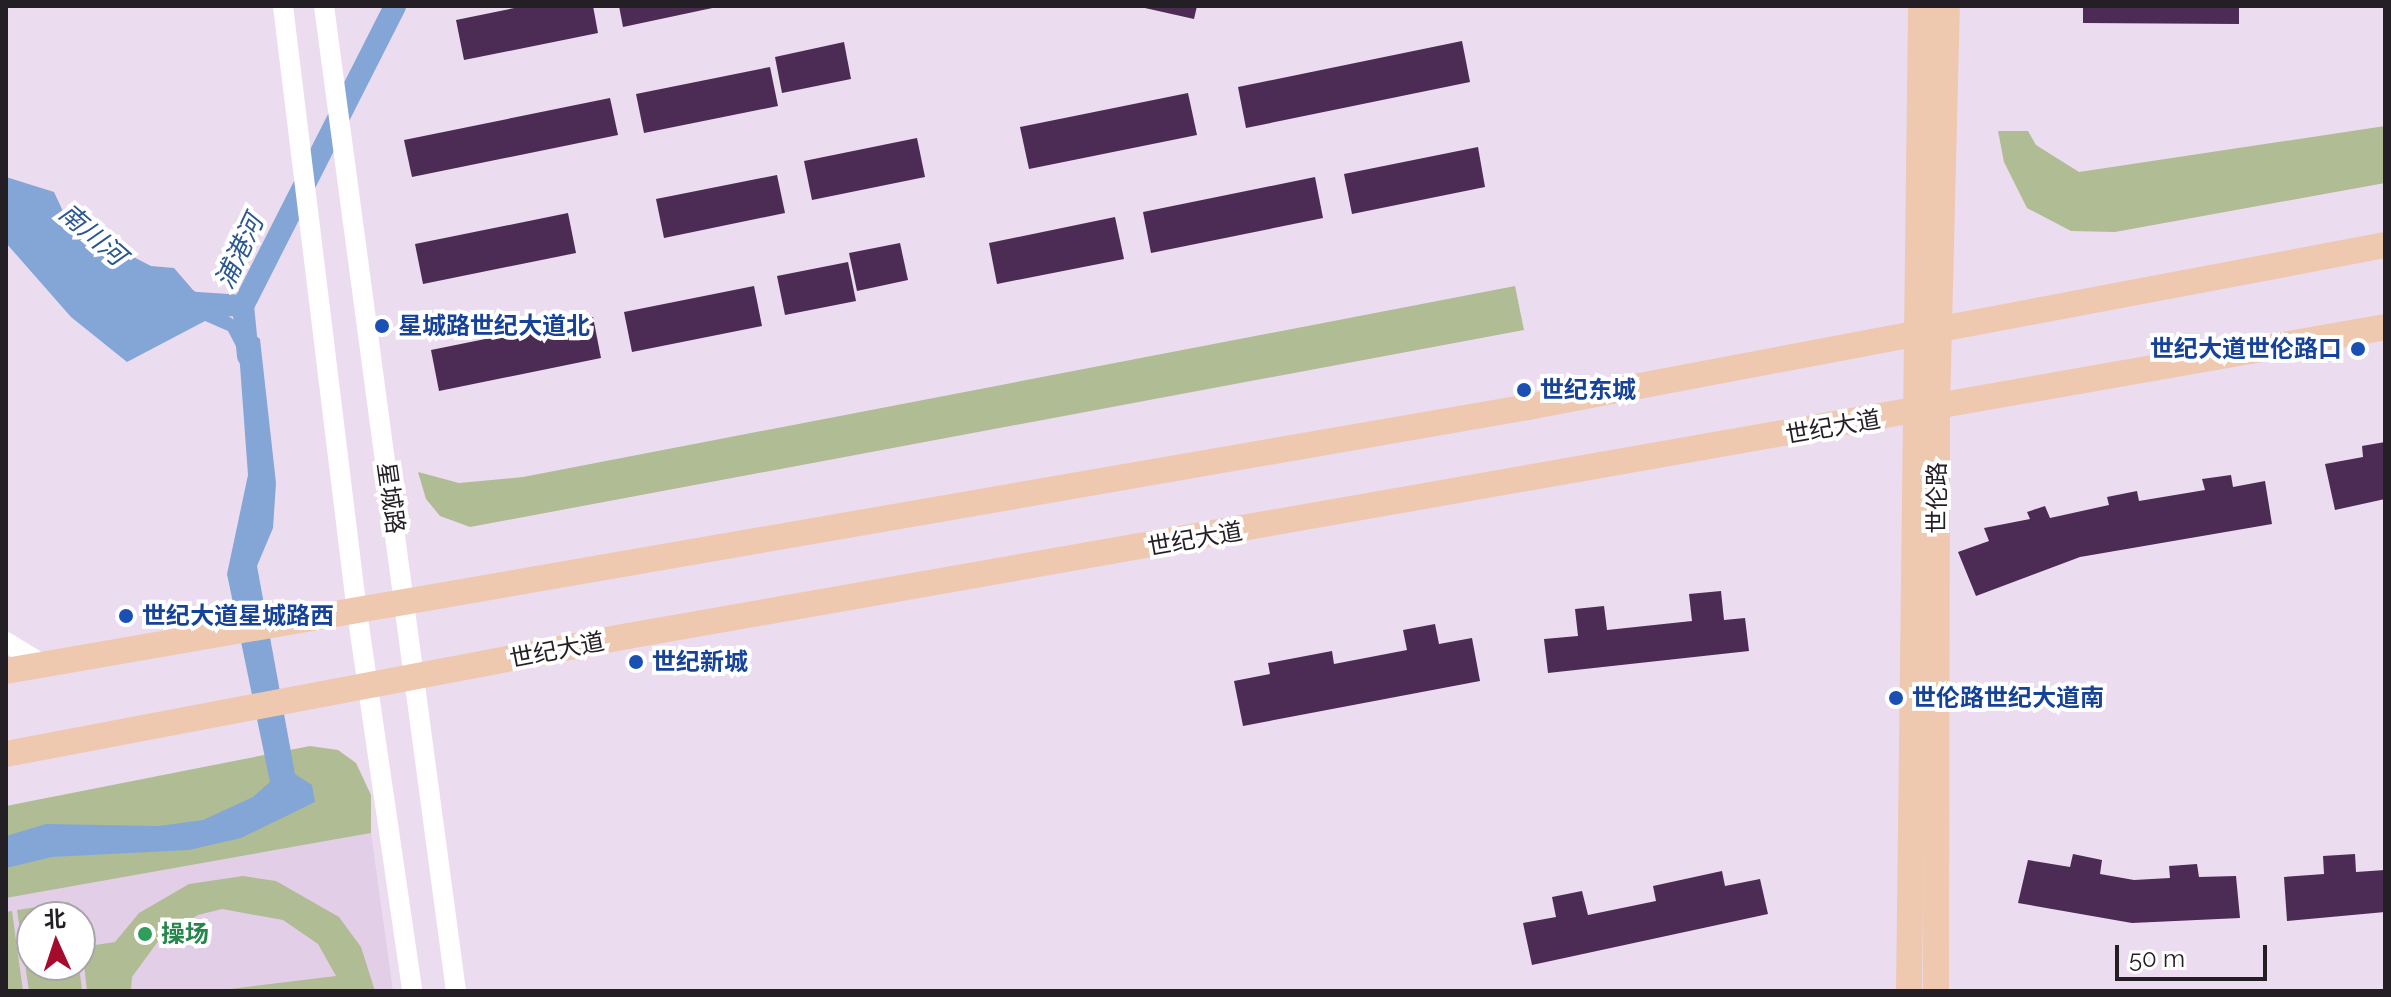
<!DOCTYPE html>
<html>
<head>
<meta charset="utf-8">
<style>
	body { margin:0 }
	#map { position:relative; width:2391px; height:997px; overflow:hidden; background:#ecdcf0; font-family:Raleway,"Noto Sans SC",sans-serif }
	div>[style] { position:absolute }
	[style*='--x'] { left:calc(var(--x)*1px); top:calc(var(--y)*1px); width:calc(var(--w)*1px); rotate:calc(var(--a)*1deg) }
	.built>* { inset:0; background:#e3cee8 }
	.green>* { inset:0; background:#b0bc94 }
	.water>* { inset:0; background:#84a6d6 }
	.canal>* { height:22px; margin:-11px; padding:0 11px; transform-origin:11px; border-radius:11px; background:#84a6d6 }
	.building>* { inset:0; background:#4c2b54 }
	.minor>* { height:20px; margin:-10px; padding:0 10px; transform-origin:10px; border-radius:10px; background:#fff }
	.major>* { height:26px; margin:-13px; padding:0 13px; transform-origin:13px; border-radius:13px; background:#eec9b0 }
	.dots>* { width:22px; height:22px; translate:-50% -50%; box-sizing:border-box; border:4px solid #fff; border-radius:50% }
	span { translate:-50% -50%; white-space:nowrap; text-align:center; line-height:1.15; -webkit-text-stroke:8px #fff; paint-order:stroke }
	.transit-label { font-size:24px; color:#164399; font-weight:700 }
	.left { translate:0 -50%; text-align:left }
	.right { translate:-100% -50%; text-align:right }
	.street-label { font-size:24px; color:#241e25 }
	.leisure-label { font-size:24px; color:#27864d; font-weight:700 }
	.water-label { font-size:26px; color:#2a5691; font-style:italic }
	.frame { position:absolute; inset:0; border:8px solid #241e25; pointer-events:none }
	.north { position:absolute; left:16px; top:901px; width:80px; height:80px; box-sizing:border-box; background:#fff; border:2px solid #a7a5a8; border-radius:50%; rotate:357deg; font-size:22px; font-weight:700; line-height:32px; text-align:center; color:#241e25 }
	.north::after { content:''; display:block; margin:auto; width:28px; height:36px; background:#a60b2d; clip-path:polygon(50% 0,100% 100%,50% 72%,0 100%) }
	.scale { position:absolute; left:2115px; top:945px; width:152px; height:36px; box-sizing:border-box; border:4px solid #241e25; border-top:0; padding-left:10px; font-size:24px; line-height:28px; white-space:nowrap; color:#241e25; -webkit-text-stroke:6px #fff; paint-order:stroke }
</style>
</head>
<body>
<div id="map">
	<div class="built">
		<div style="clip-path:polygon(evenodd,371px 833px,393px 991px,6px 991px,6px 898px,371px 833px,32px 917px,80px 917px,80px 965px,32px 965px,32px 917px)"></div>
	</div>
	<div class="green">
		<div style="clip-path:polygon(2385px 126px,2385px 183px,2115px 232px,2071px 231px,2027px 208px,2004px 162px,1998px 131px,2028px 131px,2036px 145px,2079px 172px)"></div>
		<div style="clip-path:polygon(1515px 286px,1524px 330px,470px 527px,440px 516px,426px 499px,418px 472px,459px 483px,523px 477px)"></div>
		<div style="clip-path:polygon(310px 746px,338px 750px,356px 763px,371px 795px,371px 833px,6px 898px,6px 806px)"></div>
		<div style="clip-path:polygon(243px 876px,276px 881px,339px 917px,361px 947px,375px 991px,214px 991px,336px 976px,318px 944px,283px 920px,222px 909px,198px 915px,159px 940px,132px 977px,131px 991px,87px 991px,82px 947px,115px 942px,139px 913px,189px 884px)"></div>
		<div style="clip-path:polygon(69px 902px,71px 917px,32px 917px,32px 965px,79px 965px,82px 991px,29px 991px,17px 910px)"></div>
		<div style="clip-path:polygon(12px 911px,23px 991px,6px 991px,6px 912px)"></div>
	</div>
	<div class="water">
		<div style="clip-path:polygon(6px 177px,54px 192px,69px 224px,151px 266px,174px 268px,193px 290px,260px 339px,276px 483px,273px 528px,257px 566px,295px 774px,312px 785px,315px 802px,241px 838px,189px 850px,52px 857px,6px 868px,6px 836px,46px 824px,159px 826px,203px 820px,253px 797px,270px 782px,227px 574px,248px 475px,239px 352px,228px 331px,205px 321px,127px 362px,71px 317px,6px 243px)"></div>
	</div>
	<div class="canal">
		<div style="--x:182;--y:302;--w:61;--a:3.8"></div>
		<div style="--x:248;--y:356;--w:50;--a:-95.7"></div>
		<div style="--x:243;--y:306;--w:336;--a:-63.1"></div>
	</div>
	<div class="building">
		<div style="clip-path:polygon(524px 6px,593px 6px,598px 33px,464px 60px,456px 20px)"></div>
		<div style="clip-path:polygon(619px 6px,717px 6px,717px 7px,623px 27px)"></div>
		<div style="clip-path:polygon(1136px 6px,1197px 6px,1194px 19px)"></div>
		<div style="clip-path:polygon(2083px 6px,2239px 6px,2239px 24px,2083px 23px)"></div>
		<div style="clip-path:polygon(1462px 41px,1470px 82px,1246px 128px,1238px 87px)"></div>
		<div style="clip-path:polygon(844px 42px,851px 79px,782px 93px,775px 57px)"></div>
		<div style="clip-path:polygon(770px 67px,778px 106px,644px 133px,636px 94px)"></div>
		<div style="clip-path:polygon(1188px 93px,1197px 135px,1029px 169px,1020px 127px)"></div>
		<div style="clip-path:polygon(610px 98px,618px 135px,412px 177px,404px 140px)"></div>
		<div style="clip-path:polygon(917px 138px,925px 177px,812px 200px,804px 161px)"></div>
		<div style="clip-path:polygon(1478px 147px,1485px 187px,1352px 214px,1344px 174px)"></div>
		<div style="clip-path:polygon(777px 175px,785px 213px,664px 238px,656px 199px)"></div>
		<div style="clip-path:polygon(1315px 177px,1323px 218px,1151px 253px,1143px 212px)"></div>
		<div style="clip-path:polygon(568px 213px,576px 253px,423px 284px,415px 244px)"></div>
		<div style="clip-path:polygon(1115px 217px,1124px 259px,997px 284px,989px 243px)"></div>
		<div style="clip-path:polygon(900px 243px,908px 280px,857px 291px,849px 253px)"></div>
		<div style="clip-path:polygon(848px 262px,856px 301px,785px 315px,777px 276px)"></div>
		<div style="clip-path:polygon(754px 286px,762px 326px,632px 352px,624px 312px)"></div>
		<div style="clip-path:polygon(593px 317px,601px 358px,439px 391px,431px 350px)"></div>
		<div style="clip-path:polygon(2385px 442px,2385px 499px,2335px 510px,2325px 464px,2363px 457px,2362px 446px)"></div>
		<div style="clip-path:polygon(2231px 475px,2233px 487px,2265px 481px,2272px 524px,2080px 557px,1976px 596px,1958px 552px,1989px 541px,1984px 528px,2030px 519px,2027px 512px,2045px 506px,2050px 518px,2109px 505px,2107px 497px,2137px 491px,2139px 501px,2205px 490px,2202px 479px)"></div>
		<div style="clip-path:polygon(1721px 591px,1724px 620px,1745px 618px,1749px 651px,1548px 673px,1544px 639px,1578px 636px,1575px 609px,1604px 606px,1607px 630px,1692px 621px,1689px 594px)"></div>
		<div style="clip-path:polygon(1435px 624px,1439px 644px,1472px 638px,1480px 681px,1243px 726px,1234px 681px,1270px 674px,1268px 663px,1332px 651px,1334px 664px,1407px 650px,1403px 630px)"></div>
		<div style="clip-path:polygon(2073px 854px,2102px 860px,2100px 874px,2134px 880px,2170px 878px,2169px 866px,2197px 864px,2199px 877px,2236px 876px,2240px 918px,2132px 923px,2018px 903px,2028px 860px,2070px 867px)"></div>
		<div style="clip-path:polygon(2355px 854px,2356px 872px,2385px 870px,2385px 912px,2287px 921px,2284px 877px,2324px 874px,2323px 856px)"></div>
		<div style="clip-path:polygon(1722px 871px,1725px 886px,1760px 879px,1768px 914px,1532px 965px,1523px 923px,1556px 917px,1552px 897px,1582px 891px,1588px 915px,1656px 901px,1653px 886px)"></div>
	</div>
	<div class="minor">
		<div style="--x:283;--y:6;--w:611;--a:83.04"></div>
		<div style="--x:357;--y:612;--w:383;--a:81.7"></div>
		<div style="--x:324;--y:6;--w:994;--a:82.37"></div>
		<div style="--x:6;--y:642;--w:42;--a:31.4"></div>
	</div>
	<div class="major">
		<div style="--x:6;--y:671;--w:1545;--a:-9.84"></div>
		<div style="--x:1528;--y:407;--w:872;--a:-10.7"></div>
		<div style="--x:6;--y:754;--w:633;--a:-10.74"></div>
		<div style="--x:628;--y:636;--w:1784;--a:-9.97"></div>
		<div style="--x:1909;--y:991;--w:985;--a:-89.3"></div>
		<div style="--x:1936;--y:991;--w:582;--a:-89.9"></div>
		<div style="--x:1937;--y:409;--w:403;--a:-88.6"></div>
	</div>
	<div class="dots">
		<div style="left:382px;top:326px;background:#1a4fb4"></div>
		<div style="left:2358px;top:349px;background:#1a4fb4"></div>
		<div style="left:1524px;top:390px;background:#1a4fb4"></div>
		<div style="left:126px;top:616px;background:#1a4fb4"></div>
		<div style="left:636px;top:662px;background:#1a4fb4"></div>
		<div style="left:1896px;top:698px;background:#1a4fb4"></div>
		<div style="left:145px;top:934px;background:#2e9e5b"></div>
	</div>
	<div class="transit-label">
		<span class="left" style="left:398px;top:326px">星城路世纪大道北</span>
		<span class="right" style="left:2342px;top:349px">世纪大道世伦路口</span>
		<span class="left" style="left:1540px;top:390px">世纪东城</span>
		<span class="left" style="left:142px;top:616px">世纪大道星城路西</span>
		<span class="left" style="left:652px;top:662px">世纪新城</span>
		<span class="left" style="left:1912px;top:698px">世伦路世纪大道南</span>
	</div>
	<div class="street-label">
		<span style="left:1833px;top:427px;rotate:-10deg">世纪大道</span>
		<span style="left:391px;top:498px;rotate:82deg">星城路</span>
		<span style="left:1937px;top:498px;rotate:-90deg">世伦路</span>
		<span style="left:1195px;top:539px;rotate:-10deg">世纪大道</span>
		<span style="left:557px;top:650px;rotate:-11deg">世纪大道</span>
	</div>
	<div class="leisure-label">
		<span class="left" style="left:161px;top:934px">操场</span>
	</div>
	<div class="water-label">
		<span style="left:92px;top:235px;rotate:41deg">南川河</span>
		<span style="left:240px;top:252px;rotate:-65deg">浦港河</span>
	</div>
	<div class="frame"></div>
	<div class="north">北</div>
	<div class="scale">50 m</div>
</div>
</body>
</html>
